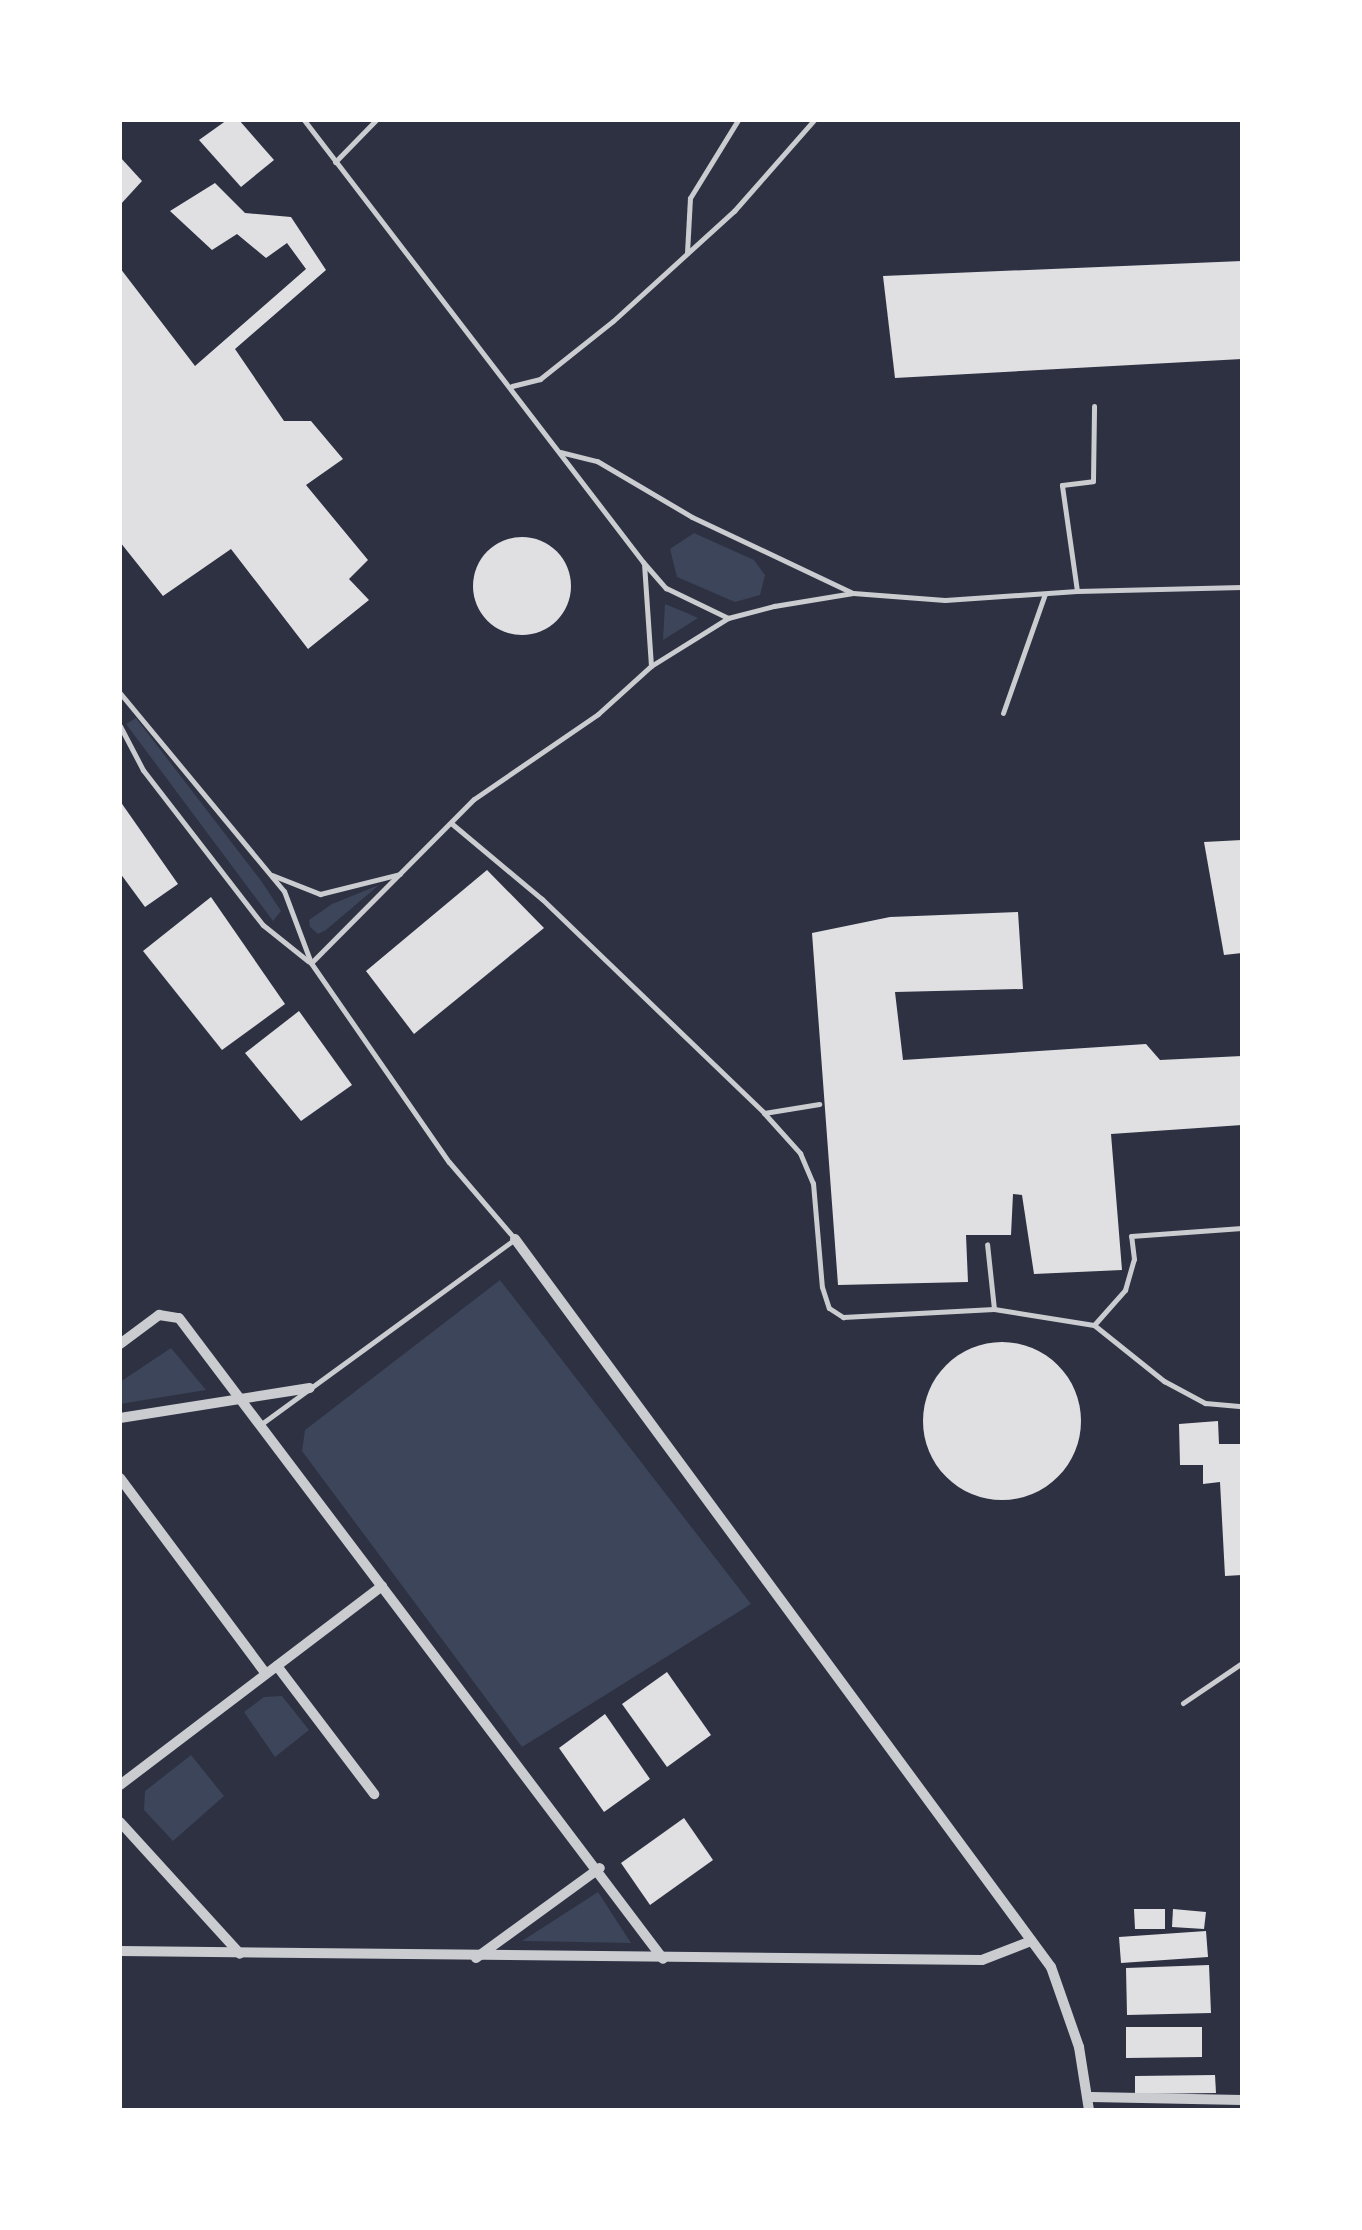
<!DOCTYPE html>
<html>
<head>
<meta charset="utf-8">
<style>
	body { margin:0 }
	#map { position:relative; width:1362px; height:2230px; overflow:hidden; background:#2d3142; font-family:Lora,serif }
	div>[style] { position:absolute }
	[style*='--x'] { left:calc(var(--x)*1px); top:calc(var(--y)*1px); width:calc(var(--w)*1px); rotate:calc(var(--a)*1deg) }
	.green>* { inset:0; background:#3c4559 }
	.building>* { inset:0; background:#e0e0e3 }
	.round { border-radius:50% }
	.service>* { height:5px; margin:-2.5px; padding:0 2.5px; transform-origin:2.5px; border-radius:2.5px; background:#caccd0 }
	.minor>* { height:10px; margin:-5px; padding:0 5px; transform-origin:5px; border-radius:5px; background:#caccd0 }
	span { translate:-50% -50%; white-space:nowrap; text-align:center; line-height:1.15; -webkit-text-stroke:8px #fff; paint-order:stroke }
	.frame { position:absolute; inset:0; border:122px solid #fff; pointer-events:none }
</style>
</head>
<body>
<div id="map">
	<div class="green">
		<div style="clip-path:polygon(694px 533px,754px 560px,765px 575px,760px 595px,735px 602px,677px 577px,670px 549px)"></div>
		<div style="clip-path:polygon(665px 604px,687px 613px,698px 618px,663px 640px)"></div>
		<div style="clip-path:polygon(136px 718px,262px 882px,281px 911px,273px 921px,126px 724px)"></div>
		<div style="clip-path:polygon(379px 885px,326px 930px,318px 934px,310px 927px,309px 920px,332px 904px)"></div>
		<div style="clip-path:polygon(500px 1280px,751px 1604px,522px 1747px,302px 1451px,305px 1430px)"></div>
		<div style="clip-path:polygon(171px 1348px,206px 1390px,120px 1404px,120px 1382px)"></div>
		<div style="clip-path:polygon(282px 1696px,309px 1730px,275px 1757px,244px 1712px,264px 1697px)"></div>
		<div style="clip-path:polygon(191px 1755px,224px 1796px,173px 1841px,144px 1810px,145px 1791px)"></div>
		<div style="clip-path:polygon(598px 1892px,631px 1943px,522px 1941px)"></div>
	</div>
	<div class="building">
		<div style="clip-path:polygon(227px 120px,239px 120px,274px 160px,241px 187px,199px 140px)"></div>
		<div style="clip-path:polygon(120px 157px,142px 181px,120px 205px)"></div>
		<div style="clip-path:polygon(215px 183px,245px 213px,291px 217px,326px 270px,235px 349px,284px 421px,311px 421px,343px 459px,306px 485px,368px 560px,349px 579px,369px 600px,308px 649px,231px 549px,163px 596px,120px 542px,120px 268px,195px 366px,306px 269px,287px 243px,266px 258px,237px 234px,212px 250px,170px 211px)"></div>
		<div style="clip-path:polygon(1242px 261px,1242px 359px,895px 378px,883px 276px)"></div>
		<div class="round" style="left:473px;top:537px;width:98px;height:98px"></div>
		<div style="clip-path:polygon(120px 801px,178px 884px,145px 907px,120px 873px)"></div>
		<div style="clip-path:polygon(1242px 840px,1242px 953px,1224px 955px,1204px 842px)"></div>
		<div style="clip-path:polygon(487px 870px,544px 928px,414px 1034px,366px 971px)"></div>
		<div style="clip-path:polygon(211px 897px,285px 1004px,222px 1050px,143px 951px)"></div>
		<div style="clip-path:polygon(1018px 912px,1023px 989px,895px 992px,903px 1060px,1146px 1044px,1160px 1060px,1242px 1056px,1242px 1125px,1111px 1134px,1122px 1270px,1034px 1274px,1022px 1195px,1013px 1194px,1011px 1235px,966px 1235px,968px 1282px,838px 1285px,812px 933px,890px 917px)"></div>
		<div style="clip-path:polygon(299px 1011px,352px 1085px,301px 1121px,245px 1053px)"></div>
		<div class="round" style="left:923px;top:1342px;width:158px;height:158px"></div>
		<div style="clip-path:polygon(1218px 1421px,1219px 1444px,1242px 1444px,1242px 1575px,1225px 1576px,1220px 1482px,1203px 1484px,1203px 1465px,1180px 1465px,1179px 1424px)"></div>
		<div style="clip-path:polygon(667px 1672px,711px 1735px,667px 1767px,622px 1704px)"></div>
		<div style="clip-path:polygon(605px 1714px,650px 1779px,604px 1812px,559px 1748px)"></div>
		<div style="clip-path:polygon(684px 1818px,713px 1860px,650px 1905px,621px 1863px)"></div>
		<div style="clip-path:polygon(1134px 1909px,1165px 1909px,1165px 1929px,1135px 1929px)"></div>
		<div style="clip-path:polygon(1173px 1909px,1206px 1912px,1204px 1929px,1172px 1927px)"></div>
		<div style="clip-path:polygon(1206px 1931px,1208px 1957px,1121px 1963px,1119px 1937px)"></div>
		<div style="clip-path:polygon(1209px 1965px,1211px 2013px,1127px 2015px,1126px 1968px)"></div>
		<div style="clip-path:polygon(1126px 2027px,1202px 2027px,1202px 2057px,1126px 2058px)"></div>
		<div style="clip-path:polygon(1215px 2075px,1216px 2093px,1135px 2094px,1135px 2076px)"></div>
	</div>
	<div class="service">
		<div style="--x:304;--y:120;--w:557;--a:52.51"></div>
		<div style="--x:643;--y:562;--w:35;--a:49"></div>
		<div style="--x:666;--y:588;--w:69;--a:25.8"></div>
		<div style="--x:335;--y:162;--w:59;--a:-45.7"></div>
		<div style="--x:687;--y:253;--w:55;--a:-86.9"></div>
		<div style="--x:690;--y:198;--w:92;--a:-58.4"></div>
		<div style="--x:512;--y:386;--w:29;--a:-14"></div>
		<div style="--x:540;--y:379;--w:93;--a:-38.5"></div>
		<div style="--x:613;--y:321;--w:164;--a:-42.3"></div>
		<div style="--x:734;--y:211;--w:121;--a:-48.7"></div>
		<div style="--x:560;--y:452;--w:38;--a:14"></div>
		<div style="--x:597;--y:461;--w:110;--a:30.5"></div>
		<div style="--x:692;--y:517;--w:176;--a:25.3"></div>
		<div style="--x:1077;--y:591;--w:165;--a:-1.4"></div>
		<div style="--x:651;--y:666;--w:91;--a:-31.9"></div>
		<div style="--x:728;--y:618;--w:48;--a:-14.6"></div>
		<div style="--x:774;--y:606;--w:80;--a:-9.3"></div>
		<div style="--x:853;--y:593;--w:92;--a:4.4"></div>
		<div style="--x:945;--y:600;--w:132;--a:-3.9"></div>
		<div style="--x:1077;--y:591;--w:107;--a:-98.1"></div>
		<div style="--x:1062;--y:485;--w:31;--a:-7"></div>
		<div style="--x:1093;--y:481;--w:75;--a:-89.2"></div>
		<div style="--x:120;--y:693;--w:257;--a:50.4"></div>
		<div style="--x:284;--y:891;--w:77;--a:69.4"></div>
		<div style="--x:311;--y:963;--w:242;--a:55.3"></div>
		<div style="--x:449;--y:1162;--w:101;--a:49.4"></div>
		<div style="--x:515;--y:1239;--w:314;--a:143.9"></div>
		<div style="--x:1003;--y:713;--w:126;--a:-70.6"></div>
		<div style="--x:120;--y:726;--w:50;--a:62.4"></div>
		<div style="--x:143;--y:770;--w:196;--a:52.3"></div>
		<div style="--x:263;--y:925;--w:58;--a:38.7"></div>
		<div style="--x:451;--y:823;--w:119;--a:39.9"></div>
		<div style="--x:542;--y:899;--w:308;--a:43.9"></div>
		<div style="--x:764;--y:1113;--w:56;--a:-9.3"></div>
		<div style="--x:272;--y:875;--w:52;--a:21.6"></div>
		<div style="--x:320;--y:894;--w:82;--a:-14"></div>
		<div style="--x:311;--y:963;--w:231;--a:-45.2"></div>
		<div style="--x:474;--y:799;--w:150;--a:-34.4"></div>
		<div style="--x:598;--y:714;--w:72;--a:-42.2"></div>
		<div style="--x:651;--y:666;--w:102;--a:-93.9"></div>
		<div style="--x:764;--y:1113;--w:54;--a:48"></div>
		<div style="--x:800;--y:1153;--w:33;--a:67"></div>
		<div style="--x:813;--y:1183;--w:104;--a:85.1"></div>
		<div style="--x:822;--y:1287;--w:22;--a:72"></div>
		<div style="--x:829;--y:1308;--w:17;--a:33"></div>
		<div style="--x:843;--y:1317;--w:151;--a:-3"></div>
		<div style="--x:994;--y:1309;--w:65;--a:-96.1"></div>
		<div style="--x:994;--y:1309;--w:101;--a:9.1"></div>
		<div style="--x:1094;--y:1325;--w:47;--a:-48.5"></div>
		<div style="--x:1125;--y:1290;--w:32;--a:-74"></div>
		<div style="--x:1134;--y:1259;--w:23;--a:-97"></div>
		<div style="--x:1131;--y:1236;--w:111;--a:-4.1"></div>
		<div style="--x:1094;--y:1325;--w:90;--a:38.7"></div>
		<div style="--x:1164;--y:1381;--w:47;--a:28.2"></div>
		<div style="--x:1205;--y:1403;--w:37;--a:5"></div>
		<div style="--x:1183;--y:1703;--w:71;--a:-34.1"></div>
	</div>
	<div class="minor">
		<div style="--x:515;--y:1239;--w:904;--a:53.64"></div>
		<div style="--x:1051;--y:1967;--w:85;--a:70.7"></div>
		<div style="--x:1079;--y:2047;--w:64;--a:81"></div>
		<div style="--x:120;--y:1344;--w:49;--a:-36.6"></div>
		<div style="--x:159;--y:1315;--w:20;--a:9"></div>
		<div style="--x:179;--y:1318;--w:803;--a:52.94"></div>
		<div style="--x:120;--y:1418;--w:192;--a:-9"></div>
		<div style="--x:120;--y:1478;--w:244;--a:53.3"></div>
		<div style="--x:277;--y:1666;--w:161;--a:52.8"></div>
		<div style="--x:120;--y:1785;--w:329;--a:-37.2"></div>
		<div style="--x:120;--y:1822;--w:178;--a:47.7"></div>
		<div style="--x:120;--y:1951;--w:862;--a:0.6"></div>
		<div style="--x:982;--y:1960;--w:53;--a:-21.2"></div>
		<div style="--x:476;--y:1958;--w:153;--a:-36"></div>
		<div style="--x:1091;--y:2097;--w:151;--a:1.1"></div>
	</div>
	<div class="frame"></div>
</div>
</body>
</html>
